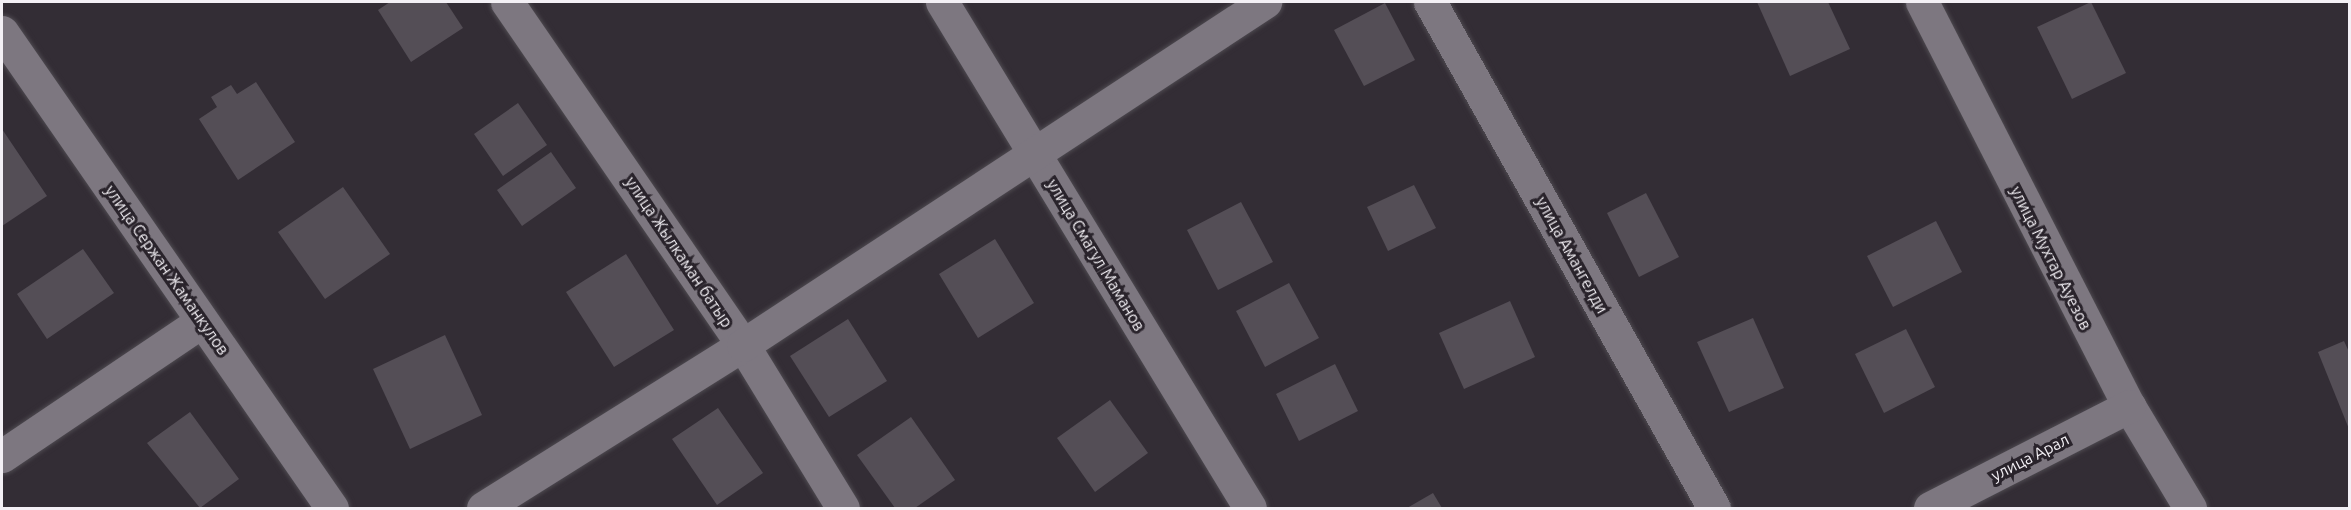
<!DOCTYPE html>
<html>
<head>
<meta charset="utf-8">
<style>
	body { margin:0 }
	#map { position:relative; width:2351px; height:510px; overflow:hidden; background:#332d35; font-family:Ubuntu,sans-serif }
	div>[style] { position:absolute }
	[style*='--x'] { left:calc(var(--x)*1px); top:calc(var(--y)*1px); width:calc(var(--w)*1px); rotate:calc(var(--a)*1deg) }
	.building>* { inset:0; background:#544e56 }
	.roads { filter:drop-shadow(0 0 2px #4e4a50) drop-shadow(0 0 2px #4e4a50) }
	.street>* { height:33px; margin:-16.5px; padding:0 16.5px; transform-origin:16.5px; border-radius:16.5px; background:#7d7780 }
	span { translate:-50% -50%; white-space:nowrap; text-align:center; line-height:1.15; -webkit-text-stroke:6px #29232b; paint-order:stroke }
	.street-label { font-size:16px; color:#f3f0f5 }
	.frame { position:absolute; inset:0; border:3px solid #f3f0f5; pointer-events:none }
</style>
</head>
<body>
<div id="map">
	<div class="building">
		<div style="clip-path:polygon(390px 2px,446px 2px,463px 28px,411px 62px,378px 10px)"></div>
		<div style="clip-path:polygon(1757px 2px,1828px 2px,1850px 49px,1790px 76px)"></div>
		<div style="clip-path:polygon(2091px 2px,2126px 73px,2072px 99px,2037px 27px)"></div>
		<div style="clip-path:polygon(1385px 3px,1415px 60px,1364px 86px,1334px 30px)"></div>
		<div style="clip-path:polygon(256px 82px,295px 142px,238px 180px,199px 119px,217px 107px,211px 97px,231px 85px,237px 94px)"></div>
		<div style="clip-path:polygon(518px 103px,547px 145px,503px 176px,474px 134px)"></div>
		<div style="clip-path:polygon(2px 129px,47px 196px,2px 226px)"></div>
		<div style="clip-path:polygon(551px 152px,576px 188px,522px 226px,497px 190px)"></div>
		<div style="clip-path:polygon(1414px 185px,1436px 228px,1388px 251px,1367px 207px)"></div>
		<div style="clip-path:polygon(343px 187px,390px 254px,325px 299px,278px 232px)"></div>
		<div style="clip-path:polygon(1646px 193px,1679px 257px,1639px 277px,1607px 213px)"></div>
		<div style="clip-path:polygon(1241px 202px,1273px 262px,1218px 290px,1187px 230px)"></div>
		<div style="clip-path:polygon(1936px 221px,1962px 272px,1893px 307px,1867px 256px)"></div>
		<div style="clip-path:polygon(995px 239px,1034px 303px,978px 338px,939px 274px)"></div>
		<div style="clip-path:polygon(83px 249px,114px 293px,47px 339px,17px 294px)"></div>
		<div style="clip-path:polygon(626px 254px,674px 330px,614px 367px,566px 292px)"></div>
		<div style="clip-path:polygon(1289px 283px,1319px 338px,1265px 367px,1236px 311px)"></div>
		<div style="clip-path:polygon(1510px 301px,1535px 357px,1464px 389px,1439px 333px)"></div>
		<div style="clip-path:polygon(1753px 318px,1784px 388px,1729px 412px,1697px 342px)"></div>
		<div style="clip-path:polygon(848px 319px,887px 381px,829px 417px,790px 356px)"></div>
		<div style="clip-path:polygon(1906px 329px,1935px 387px,1884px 413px,1855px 354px)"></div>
		<div style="clip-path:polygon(445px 335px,482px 415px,410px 449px,373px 369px)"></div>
		<div style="clip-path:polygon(2344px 341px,2350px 354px,2349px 429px,2318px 352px)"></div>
		<div style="clip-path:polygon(1335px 364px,1358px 411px,1299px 441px,1276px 394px)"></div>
		<div style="clip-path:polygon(1110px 400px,1148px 453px,1095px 492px,1057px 438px)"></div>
		<div style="clip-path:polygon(718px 408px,763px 473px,717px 505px,672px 439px)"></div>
		<div style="clip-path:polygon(190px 412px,239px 479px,200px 508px,147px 443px)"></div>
		<div style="clip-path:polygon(911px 417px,955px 480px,915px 508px,895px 508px,857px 455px)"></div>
		<div style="clip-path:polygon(1433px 493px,1442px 508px,1407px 508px)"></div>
	</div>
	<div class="roads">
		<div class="street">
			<div style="--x:507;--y:2;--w:416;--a:55.5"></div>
			<div style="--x:743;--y:345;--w:191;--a:58.5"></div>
			<div style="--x:942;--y:2;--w:592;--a:58.67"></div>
			<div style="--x:1430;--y:2;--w:580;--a:60.7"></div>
			<div style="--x:1922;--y:2;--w:454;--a:62.9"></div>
			<div style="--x:2129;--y:406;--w:119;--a:59.1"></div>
			<div style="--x:2;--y:32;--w:579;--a:55.27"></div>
			<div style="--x:2;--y:456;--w:241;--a:-34"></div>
			<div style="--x:483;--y:508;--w:307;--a:-32.1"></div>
			<div style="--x:743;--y:345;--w:625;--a:-33.31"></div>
			<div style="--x:1930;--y:508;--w:224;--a:-27.1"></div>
		</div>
	</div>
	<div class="street-label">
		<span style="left:679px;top:252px;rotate:56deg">улица Жылкаман батыр</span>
		<span style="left:1096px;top:255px;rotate:59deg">улица Смагул Маманов</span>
		<span style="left:1572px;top:255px;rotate:61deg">улица Амангелди</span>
		<span style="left:2051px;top:258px;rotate:63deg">улица Мухтар Ауезов</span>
		<span style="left:167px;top:270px;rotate:55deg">улица Сержан Жаманкулов</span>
		<span style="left:2030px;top:457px;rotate:-27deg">улица Арал</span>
	</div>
	<div class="frame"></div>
</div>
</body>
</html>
